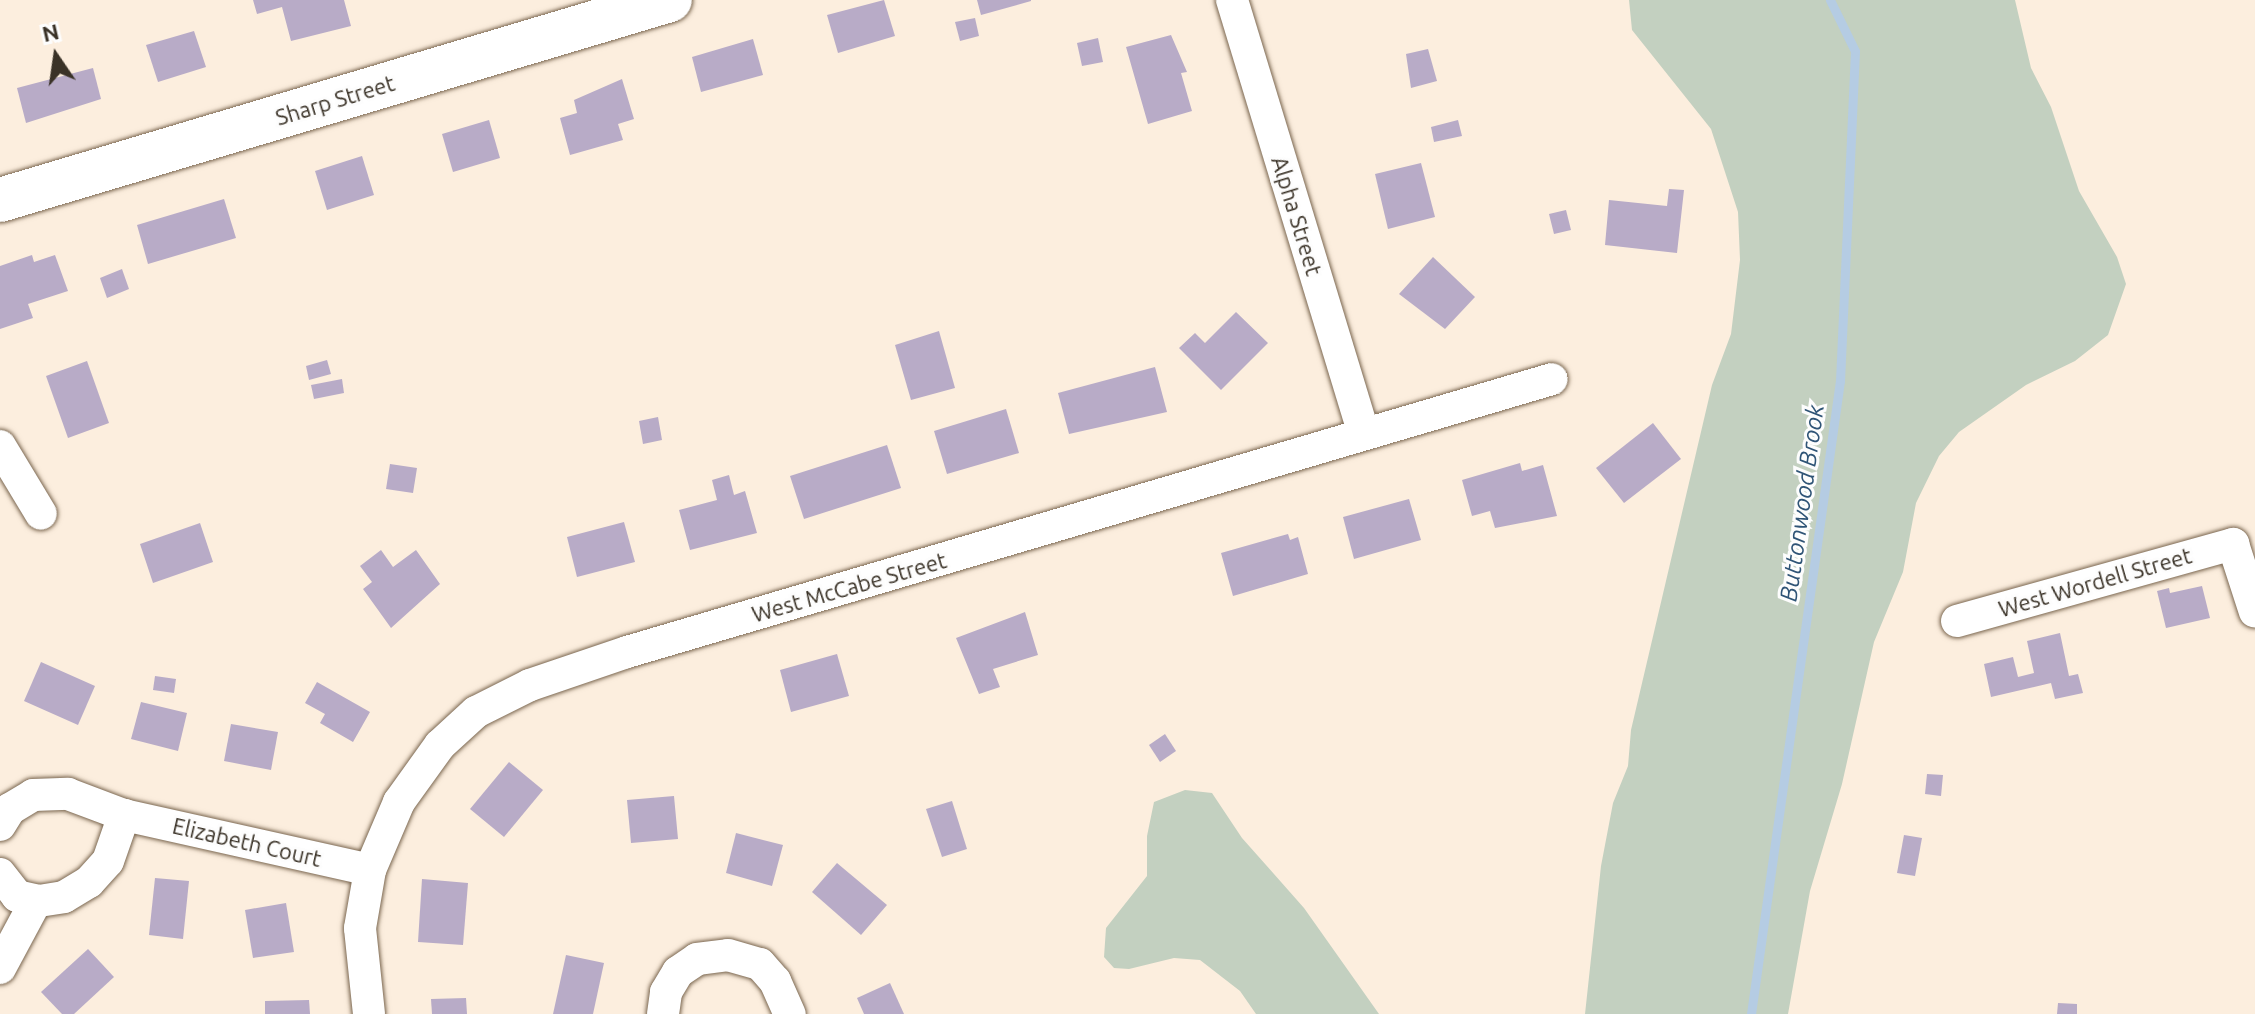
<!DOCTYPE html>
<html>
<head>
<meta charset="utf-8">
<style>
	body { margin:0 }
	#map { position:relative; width:2255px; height:1014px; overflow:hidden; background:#fceede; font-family:Ubuntu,sans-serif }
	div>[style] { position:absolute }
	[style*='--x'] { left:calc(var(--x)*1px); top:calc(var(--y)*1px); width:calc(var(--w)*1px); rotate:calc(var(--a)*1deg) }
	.green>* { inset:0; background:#c3d0c0 }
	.stream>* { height:9px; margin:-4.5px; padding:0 4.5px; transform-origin:4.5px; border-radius:4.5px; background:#b5cce3 }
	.building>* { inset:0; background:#b8abc7 }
	.roads { filter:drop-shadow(0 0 2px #7a664f) drop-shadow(0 0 2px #7a664f) }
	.street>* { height:32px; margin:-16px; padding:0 16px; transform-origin:16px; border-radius:16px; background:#fff }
	.secondary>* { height:44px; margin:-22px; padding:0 22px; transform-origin:22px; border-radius:22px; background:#fff }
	span { translate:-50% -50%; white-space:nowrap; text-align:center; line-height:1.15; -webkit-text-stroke:6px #fdfdfd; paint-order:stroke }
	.street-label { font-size:22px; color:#3a3227 }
	.water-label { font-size:24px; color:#2f5476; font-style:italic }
	.north { position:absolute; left:16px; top:16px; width:80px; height:80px; -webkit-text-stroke:6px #fdfdfd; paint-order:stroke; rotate:347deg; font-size:22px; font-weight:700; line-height:32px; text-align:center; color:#3a3227 }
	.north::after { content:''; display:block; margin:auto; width:28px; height:36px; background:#3a3227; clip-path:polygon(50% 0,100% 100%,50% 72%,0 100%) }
</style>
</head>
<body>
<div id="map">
	<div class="green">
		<div style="clip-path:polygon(1629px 0,2015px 0,2031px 68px,2051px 107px,2079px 191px,2117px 257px,2126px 284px,2108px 335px,2075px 361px,2026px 385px,1959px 432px,1939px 456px,1916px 503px,1903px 572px,1874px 642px,1842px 784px,1810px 891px,1788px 1014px,1585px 1014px,1601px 866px,1613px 803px,1628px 766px,1631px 730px,1712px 385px,1731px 334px,1740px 260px,1738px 212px,1711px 129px,1632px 30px)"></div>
		<div style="clip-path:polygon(1185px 790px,1212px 793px,1242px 838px,1304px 908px,1379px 1014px,1256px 1014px,1240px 991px,1200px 960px,1174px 958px,1129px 969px,1114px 968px,1104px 957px,1106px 928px,1147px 876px,1147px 836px,1154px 802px)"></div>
	</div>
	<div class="stream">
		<div style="--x:1751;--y:1014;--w:639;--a:-82"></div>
		<div style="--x:1840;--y:381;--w:330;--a:-87.4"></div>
		<div style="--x:1855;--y:51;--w:57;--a:-116.1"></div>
	</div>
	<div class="building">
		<div style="clip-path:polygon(253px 0,344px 0,351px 26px,291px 41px,282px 7px,257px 14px)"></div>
		<div style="clip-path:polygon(884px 0,895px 36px,838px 53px,827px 15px)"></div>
		<div style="clip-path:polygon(977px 0,1031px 0,1031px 1px,981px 15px)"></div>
		<div style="clip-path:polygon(975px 18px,979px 36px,960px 41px,955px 22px)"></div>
		<div style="clip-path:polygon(194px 31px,206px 67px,158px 82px,146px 45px)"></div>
		<div style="clip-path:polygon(1171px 35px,1187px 72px,1181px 73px,1192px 111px,1148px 124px,1126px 47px)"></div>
		<div style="clip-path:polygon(1098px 38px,1103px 62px,1082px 66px,1077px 43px)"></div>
		<div style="clip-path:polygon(753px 39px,763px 75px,701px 92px,692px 57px)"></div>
		<div style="clip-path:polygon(1428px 49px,1437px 81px,1411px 88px,1406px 54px)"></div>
		<div style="clip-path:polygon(93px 68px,101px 99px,26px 123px,17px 88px)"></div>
		<div style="clip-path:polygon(622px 79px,634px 119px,618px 124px,623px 140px,570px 155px,560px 118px,577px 113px,574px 100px)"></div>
		<div style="clip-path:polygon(489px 120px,500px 158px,453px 172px,442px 134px)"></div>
		<div style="clip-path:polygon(1458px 120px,1462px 136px,1434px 142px,1431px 127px)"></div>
		<div style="clip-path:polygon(362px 156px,374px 195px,327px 210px,315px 171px)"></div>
		<div style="clip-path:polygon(1421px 163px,1435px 217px,1388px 229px,1375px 174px)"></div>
		<div style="clip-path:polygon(1669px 189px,1684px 190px,1677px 253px,1605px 245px,1609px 200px,1667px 206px)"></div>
		<div style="clip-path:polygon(224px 199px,236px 238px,148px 264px,137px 225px)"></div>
		<div style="clip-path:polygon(1566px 210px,1571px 230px,1554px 234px,1549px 214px)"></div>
		<div style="clip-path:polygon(32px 255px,34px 262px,55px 255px,68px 291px,28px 304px,33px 318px,0 329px,0 266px)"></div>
		<div style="clip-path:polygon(1433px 257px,1475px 297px,1445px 329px,1399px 294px)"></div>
		<div style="clip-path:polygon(122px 269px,129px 289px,107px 298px,100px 278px)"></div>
		<div style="clip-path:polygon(1236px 312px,1268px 343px,1221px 390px,1179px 348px,1195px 333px,1205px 343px)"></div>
		<div style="clip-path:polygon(939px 331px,955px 388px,911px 400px,895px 345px)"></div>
		<div style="clip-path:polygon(327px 360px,331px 374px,309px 380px,306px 366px)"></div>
		<div style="clip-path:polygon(87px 361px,109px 423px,68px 438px,46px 376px)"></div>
		<div style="clip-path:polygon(1155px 367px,1167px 412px,1069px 434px,1058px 393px)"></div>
		<div style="clip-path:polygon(342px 379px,344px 393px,314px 399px,311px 385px)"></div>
		<div style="clip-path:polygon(1006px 409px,1019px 453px,947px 474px,934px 431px)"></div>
		<div style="clip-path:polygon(658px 417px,662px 440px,643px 444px,639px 421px)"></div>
		<div style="clip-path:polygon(1653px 423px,1681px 459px,1624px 503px,1596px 468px)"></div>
		<div style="clip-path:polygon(887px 445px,901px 488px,804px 519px,790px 476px)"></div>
		<div style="clip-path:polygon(1520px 463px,1522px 471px,1543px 465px,1557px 516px,1495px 528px,1490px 511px,1472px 516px,1462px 480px)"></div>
		<div style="clip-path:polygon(390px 464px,417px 468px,413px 493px,386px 489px)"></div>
		<div style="clip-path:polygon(729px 475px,734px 495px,745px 491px,757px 533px,690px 550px,679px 510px,717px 500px,712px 480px)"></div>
		<div style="clip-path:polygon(1409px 499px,1421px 540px,1354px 559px,1343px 517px)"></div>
		<div style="clip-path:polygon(624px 522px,635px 562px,577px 577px,567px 537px)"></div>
		<div style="clip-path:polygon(200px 523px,213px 562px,153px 583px,140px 544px)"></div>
		<div style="clip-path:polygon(1288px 534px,1290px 540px,1298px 537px,1308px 574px,1233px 596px,1221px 553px)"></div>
		<div style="clip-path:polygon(381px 550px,393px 567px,416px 550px,440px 584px,391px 628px,363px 589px,372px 582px,360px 566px)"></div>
		<div style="clip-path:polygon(2202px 586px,2210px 618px,2166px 628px,2157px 591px,2169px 588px,2170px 593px)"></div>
		<div style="clip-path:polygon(1025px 612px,1038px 655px,993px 669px,1000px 687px,979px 694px,956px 638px)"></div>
		<div style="clip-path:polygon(2060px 633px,2069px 676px,2078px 674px,2083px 693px,2055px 699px,2051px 683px,1991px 697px,1984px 664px,2013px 657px,2018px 677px,2034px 673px,2027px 641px)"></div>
		<div style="clip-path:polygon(837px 654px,849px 696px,791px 712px,780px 670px)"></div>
		<div style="clip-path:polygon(41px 662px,95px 686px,78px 725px,24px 701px)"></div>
		<div style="clip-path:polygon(155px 676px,176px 679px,174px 693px,153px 690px)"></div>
		<div style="clip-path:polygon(317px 682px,370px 712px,353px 742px,320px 723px,325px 714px,305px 703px)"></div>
		<div style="clip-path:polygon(141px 702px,187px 713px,178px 751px,131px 739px)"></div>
		<div style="clip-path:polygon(231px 724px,278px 732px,271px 770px,224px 761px)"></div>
		<div style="clip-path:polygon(1165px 734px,1176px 751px,1160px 762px,1149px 745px)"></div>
		<div style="clip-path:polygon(509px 762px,543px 790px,504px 837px,470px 809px)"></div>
		<div style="clip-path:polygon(1927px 774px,1943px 775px,1941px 796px,1925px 794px)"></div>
		<div style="clip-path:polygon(674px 796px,678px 839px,631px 843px,627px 800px)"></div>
		<div style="clip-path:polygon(952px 801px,967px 849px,942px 857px,926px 809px)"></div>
		<div style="clip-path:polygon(736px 833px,783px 845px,772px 886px,726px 873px)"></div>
		<div style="clip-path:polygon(1904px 835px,1922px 838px,1915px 876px,1897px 873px)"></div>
		<div style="clip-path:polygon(837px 863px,887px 905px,861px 935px,812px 892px)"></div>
		<div style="clip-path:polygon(155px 878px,189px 881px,183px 939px,149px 935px)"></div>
		<div style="clip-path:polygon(422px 879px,468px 883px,463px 945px,418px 942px)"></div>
		<div style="clip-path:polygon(286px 903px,294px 952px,253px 958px,245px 910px)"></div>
		<div style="clip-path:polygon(88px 949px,114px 977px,74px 1014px,62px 1014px,41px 992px)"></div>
		<div style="clip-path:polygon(566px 955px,604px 963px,593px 1014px,553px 1014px)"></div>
		<div style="clip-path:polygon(890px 983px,904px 1014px,864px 1014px,857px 998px)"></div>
		<div style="clip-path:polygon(466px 998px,467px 1014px,432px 1014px,431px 999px)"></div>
		<div style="clip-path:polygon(309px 1000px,310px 1014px,265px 1014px,265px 1001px)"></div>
		<div style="clip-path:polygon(2058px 1003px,2077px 1004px,2077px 1014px,2057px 1014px)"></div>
	</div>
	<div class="roads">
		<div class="street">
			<div style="--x:1232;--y:0;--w:450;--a:73.1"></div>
			<div style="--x:0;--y:446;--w:79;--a:58.9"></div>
			<div style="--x:1957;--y:621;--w:287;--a:-15.6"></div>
			<div style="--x:2233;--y:544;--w:71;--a:72.1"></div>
			<div style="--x:0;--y:825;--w:19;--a:-58"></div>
			<div style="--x:10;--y:809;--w:27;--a:-31"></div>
			<div style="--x:33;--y:795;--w:35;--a:-2"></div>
			<div style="--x:68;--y:794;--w:60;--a:20.6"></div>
			<div style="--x:124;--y:815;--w:252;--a:12.6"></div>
			<div style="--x:0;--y:874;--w:28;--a:52"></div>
			<div style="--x:17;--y:896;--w:23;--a:13"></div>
			<div style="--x:39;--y:901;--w:25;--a:-9"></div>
			<div style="--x:64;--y:897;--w:29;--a:-31"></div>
			<div style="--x:89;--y:882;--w:28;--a:-48"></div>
			<div style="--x:108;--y:861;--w:49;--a:-70.8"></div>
			<div style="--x:0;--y:968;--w:76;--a:-61.8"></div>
			<div style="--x:369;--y:1014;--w:86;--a:-96"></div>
			<div style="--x:360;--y:928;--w:59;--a:-80.2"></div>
			<div style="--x:370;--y:870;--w:74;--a:-66.9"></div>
			<div style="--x:399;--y:802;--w:70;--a:-54.3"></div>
			<div style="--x:440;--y:745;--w:49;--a:-42.5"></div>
			<div style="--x:476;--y:712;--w:60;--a:-26.6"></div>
			<div style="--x:530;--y:685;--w:102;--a:-18.8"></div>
			<div style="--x:627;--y:652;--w:964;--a:-16.44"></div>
			<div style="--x:663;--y:1014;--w:22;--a:-82"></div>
			<div style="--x:666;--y:992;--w:23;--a:-59"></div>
			<div style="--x:678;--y:972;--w:23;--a:-34"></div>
			<div style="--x:697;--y:959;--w:31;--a:-7"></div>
			<div style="--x:728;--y:955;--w:33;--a:16"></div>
			<div style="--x:760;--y:964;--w:23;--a:49"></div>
			<div style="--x:775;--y:981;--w:36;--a:66"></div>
		</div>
		<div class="secondary">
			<div style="--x:0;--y:200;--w:699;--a:-16.62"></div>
		</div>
	</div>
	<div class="street-label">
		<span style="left:335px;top:100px;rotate:-17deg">Sharp Street</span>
		<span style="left:1297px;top:216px;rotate:73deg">Alpha Street</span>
		<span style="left:2095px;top:582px;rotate:-16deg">West Wordell Street</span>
		<span style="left:849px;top:587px;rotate:-16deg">West McCabe Street</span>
		<span style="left:247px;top:842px;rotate:13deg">Elizabeth Court</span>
	</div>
	<div class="water-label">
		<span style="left:1802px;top:503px;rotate:-82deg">Buttonwood Brook</span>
	</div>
	<div class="north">N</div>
</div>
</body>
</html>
